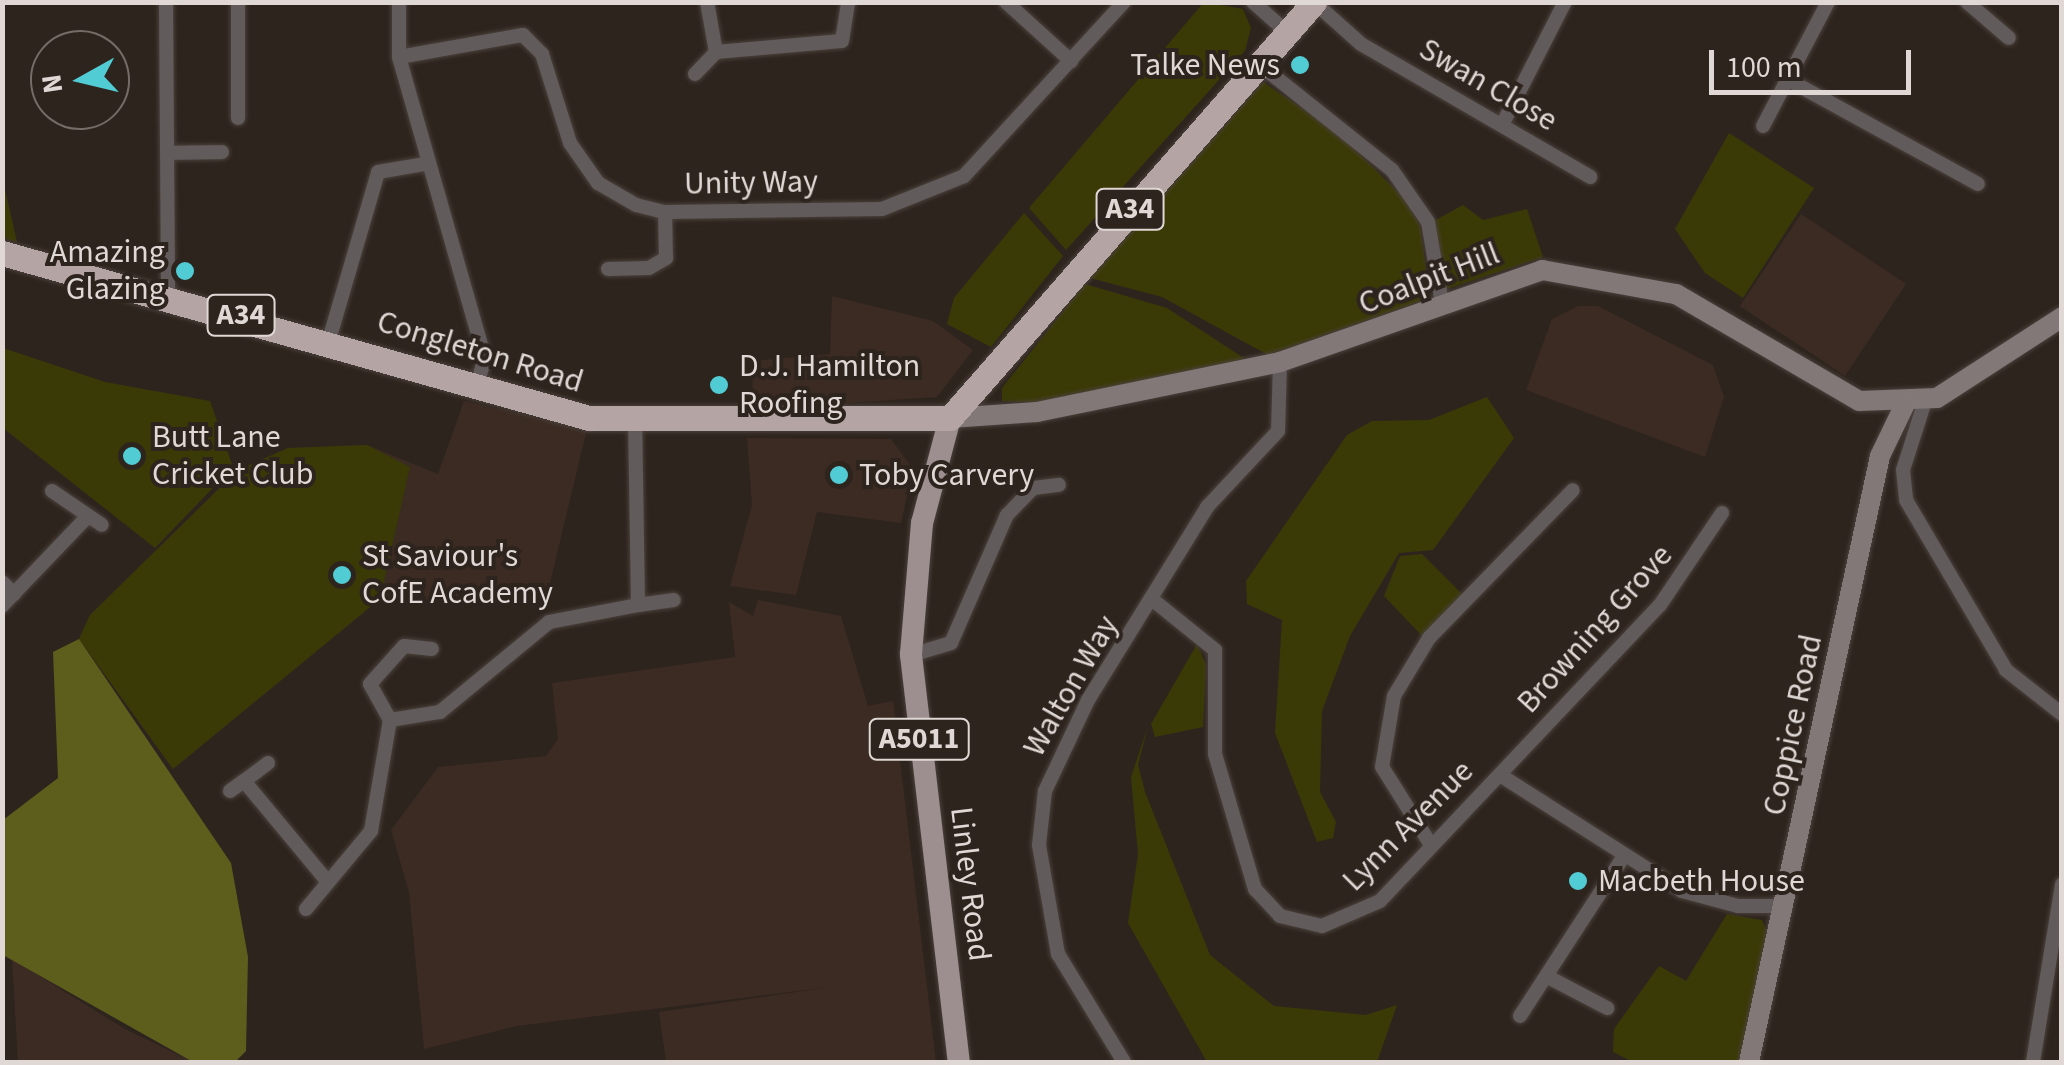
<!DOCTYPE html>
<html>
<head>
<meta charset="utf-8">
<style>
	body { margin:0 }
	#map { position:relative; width:2064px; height:1065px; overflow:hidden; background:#2e241e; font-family:"Source Sans 3",sans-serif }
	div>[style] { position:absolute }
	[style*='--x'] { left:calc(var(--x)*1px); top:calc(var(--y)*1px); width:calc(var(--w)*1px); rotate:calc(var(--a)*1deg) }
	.built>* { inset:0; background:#3b2b23 }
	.green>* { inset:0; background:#3a3a06 }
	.forest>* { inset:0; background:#5d5d1c }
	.roads { filter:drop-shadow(0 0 2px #4a413b) drop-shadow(0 0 2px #4a413b) }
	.street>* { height:14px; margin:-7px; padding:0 7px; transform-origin:7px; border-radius:7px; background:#625b5b }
	.secondary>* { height:20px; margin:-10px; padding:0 10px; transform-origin:10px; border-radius:10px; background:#837878 }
	.primary>* { height:22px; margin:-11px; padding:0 11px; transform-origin:11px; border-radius:11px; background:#9d8f8f }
	.highway>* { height:25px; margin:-12.5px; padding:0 12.5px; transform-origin:12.5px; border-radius:12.5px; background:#b4a4a4 }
	.dots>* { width:28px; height:28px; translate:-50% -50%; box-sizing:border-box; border:5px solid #2e241e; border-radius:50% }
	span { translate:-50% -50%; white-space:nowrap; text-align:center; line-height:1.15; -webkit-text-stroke:8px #2e241e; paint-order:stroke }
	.shield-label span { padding:2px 8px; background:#2e241e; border:2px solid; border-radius:8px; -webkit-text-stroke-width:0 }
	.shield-label { font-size:30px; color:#dfd8d4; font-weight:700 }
	.poi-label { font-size:32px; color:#dfd8d4 }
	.right { translate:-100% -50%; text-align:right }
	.left { translate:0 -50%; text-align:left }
	.street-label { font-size:32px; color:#dfd8d4 }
	.frame { position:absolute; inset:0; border:5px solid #dfd8d4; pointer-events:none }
	.north { position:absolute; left:30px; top:30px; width:100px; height:100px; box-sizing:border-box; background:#2e241e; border:2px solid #756c67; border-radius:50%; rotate:262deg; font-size:28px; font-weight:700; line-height:40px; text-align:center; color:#dfd8d4 }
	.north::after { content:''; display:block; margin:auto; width:35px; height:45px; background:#51ccd4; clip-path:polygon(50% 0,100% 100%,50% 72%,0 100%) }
	.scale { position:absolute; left:1709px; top:50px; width:202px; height:45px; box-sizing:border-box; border:5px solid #dfd8d4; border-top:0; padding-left:12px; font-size:30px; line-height:35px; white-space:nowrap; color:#dfd8d4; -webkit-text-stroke:8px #2e241e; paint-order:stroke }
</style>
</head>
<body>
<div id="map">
	<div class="built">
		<div style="clip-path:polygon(1801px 214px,1906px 284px,1845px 376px,1740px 306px)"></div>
		<div style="clip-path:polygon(832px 296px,933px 321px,973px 350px,937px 397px,753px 409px,752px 361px,830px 354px)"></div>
		<div style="clip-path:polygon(1578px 306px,1598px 306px,1713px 365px,1724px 397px,1705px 457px,1526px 390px,1552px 319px)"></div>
		<div style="clip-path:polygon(464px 401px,587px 429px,545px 604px,380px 599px,173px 769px,79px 639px,90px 615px,238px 470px,288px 448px,367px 445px,438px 474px)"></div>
		<div style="clip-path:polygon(747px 438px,891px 439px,913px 469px,901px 523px,817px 512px,796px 595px,730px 586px,752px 505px)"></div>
		<div style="clip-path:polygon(758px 600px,841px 616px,868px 706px,893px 701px,936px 1062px,666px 1062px,659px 1012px,830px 987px,517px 1026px,424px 1049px,409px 892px,391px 830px,438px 767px,546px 756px,558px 739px,552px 683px,735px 657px,729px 602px,753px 616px)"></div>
		<div style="clip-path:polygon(12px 959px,125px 1029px,193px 1062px,18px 1062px)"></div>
	</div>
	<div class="green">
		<div style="clip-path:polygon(1204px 2px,1243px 9px,1251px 28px,1245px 51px,1066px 250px,1029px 208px)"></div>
		<div style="clip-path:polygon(1263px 82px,1335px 130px,1401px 195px,1420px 225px,1430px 298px,1268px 355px,1162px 297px,1090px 278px)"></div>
		<div style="clip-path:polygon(1729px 133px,1814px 188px,1743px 298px,1705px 273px,1675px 229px)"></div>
		<div style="clip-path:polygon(3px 184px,4px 185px,17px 242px,3px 238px)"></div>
		<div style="clip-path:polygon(1463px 205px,1483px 220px,1527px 209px,1543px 257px,1444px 290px,1434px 221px)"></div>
		<div style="clip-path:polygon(1024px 213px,1063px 256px,991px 347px,947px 324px,954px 298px)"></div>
		<div style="clip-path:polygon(1085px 284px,1167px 308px,1250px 362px,1043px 403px,1002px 401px,1002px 388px)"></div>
		<div style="clip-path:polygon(3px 348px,105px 382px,210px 401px,233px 467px,155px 548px,3px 428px)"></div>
		<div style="clip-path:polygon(1487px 397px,1514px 438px,1433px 550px,1399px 553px,1350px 636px,1322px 711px,1320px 792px,1336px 822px,1333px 838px,1317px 842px,1275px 733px,1282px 620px,1247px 604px,1246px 581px,1347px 435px,1372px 421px,1429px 420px)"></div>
		<div style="clip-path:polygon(367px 445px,410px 467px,380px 599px,173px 769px,79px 639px,90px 615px,238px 470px,288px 448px)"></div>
		<div style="clip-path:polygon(1422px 554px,1464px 596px,1425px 639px,1384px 596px,1400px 556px)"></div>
		<div style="clip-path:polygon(1197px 644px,1206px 665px,1203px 727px,1155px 737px,1151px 724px)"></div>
		<div style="clip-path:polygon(1148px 726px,1138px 765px,1145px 792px,1210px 955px,1274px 1006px,1366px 1015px,1397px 1005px,1377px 1062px,1207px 1062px,1128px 923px,1138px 854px,1131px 777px)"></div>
		<div style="clip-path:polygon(1727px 914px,1762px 920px,1768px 935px,1742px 1062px,1633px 1062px,1613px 1052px,1614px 1029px,1659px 966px,1686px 981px)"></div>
	</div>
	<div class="forest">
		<div style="clip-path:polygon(79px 639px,231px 863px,248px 957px,246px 1051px,235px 1062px,193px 1062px,3px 955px,3px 820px,58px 778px,53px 652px)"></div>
	</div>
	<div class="roads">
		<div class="street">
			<div style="--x:166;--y:2;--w:295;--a:89.6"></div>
			<div style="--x:399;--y:2;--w:55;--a:90"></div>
			<div style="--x:399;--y:57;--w:313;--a:74.1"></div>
			<div style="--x:485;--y:358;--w:30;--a:107"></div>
			<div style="--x:707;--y:2;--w:51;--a:79.8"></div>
			<div style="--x:716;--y:52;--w:126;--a:-5"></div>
			<div style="--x:842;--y:41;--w:39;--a:-81"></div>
			<div style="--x:1006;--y:2;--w:88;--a:42.2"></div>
			<div style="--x:1253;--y:2;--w:47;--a:41.5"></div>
			<div style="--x:1314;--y:2;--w:63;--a:41.8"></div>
			<div style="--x:1361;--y:44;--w:265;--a:30.1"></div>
			<div style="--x:1967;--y:2;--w:55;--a:40.6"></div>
			<div style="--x:399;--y:57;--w:126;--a:-10.1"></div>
			<div style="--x:523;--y:35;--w:27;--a:45"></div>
			<div style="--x:542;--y:54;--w:93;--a:72.5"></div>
			<div style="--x:570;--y:143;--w:49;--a:55"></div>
			<div style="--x:598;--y:183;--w:44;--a:30.1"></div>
			<div style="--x:636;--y:205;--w:30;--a:14"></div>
			<div style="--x:665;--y:212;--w:217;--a:-0.8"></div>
			<div style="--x:882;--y:209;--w:88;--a:-21.9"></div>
			<div style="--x:964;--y:176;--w:236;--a:-47.4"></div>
			<div style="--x:1259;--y:64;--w:170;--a:38.6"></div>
			<div style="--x:1392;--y:170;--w:63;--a:55.3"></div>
			<div style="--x:1428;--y:222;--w:82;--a:80.2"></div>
			<div style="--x:695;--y:74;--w:30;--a:-46"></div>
			<div style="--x:1785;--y:78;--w:220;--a:28.8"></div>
			<div style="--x:238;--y:118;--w:116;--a:-90"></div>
			<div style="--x:1503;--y:123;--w:136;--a:-62.9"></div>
			<div style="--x:1763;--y:126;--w:140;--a:-62.3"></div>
			<div style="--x:167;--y:153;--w:55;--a:-1"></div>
			<div style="--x:608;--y:269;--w:41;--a:-1.4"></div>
			<div style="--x:649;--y:268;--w:20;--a:-30"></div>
			<div style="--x:666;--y:258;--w:46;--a:-91.2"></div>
			<div style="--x:329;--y:340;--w:175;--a:-73.7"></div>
			<div style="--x:378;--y:172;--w:48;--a:-9.7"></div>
			<div style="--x:1925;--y:401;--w:72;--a:107.7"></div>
			<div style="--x:1903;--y:470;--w:30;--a:84"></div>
			<div style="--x:1906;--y:500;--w:197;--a:59.5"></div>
			<div style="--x:2006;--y:670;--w:71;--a:38.2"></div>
			<div style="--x:52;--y:491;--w:60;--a:34.2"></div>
			<div style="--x:2;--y:582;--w:17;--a:45"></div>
			<div style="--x:1153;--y:600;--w:80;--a:38.9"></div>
			<div style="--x:1215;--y:650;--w:104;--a:90"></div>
			<div style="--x:1215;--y:754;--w:141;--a:73.5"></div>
			<div style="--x:1255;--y:889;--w:37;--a:47"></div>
			<div style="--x:1280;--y:916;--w:43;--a:13.4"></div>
			<div style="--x:1322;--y:926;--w:63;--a:-23.3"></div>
			<div style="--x:1380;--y:901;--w:407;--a:-46.6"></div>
			<div style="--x:1660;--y:605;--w:111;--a:-56"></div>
			<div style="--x:638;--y:605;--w:36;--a:-8"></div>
			<div style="--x:2;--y:606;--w:124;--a:-46.3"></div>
			<div style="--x:911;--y:655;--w:42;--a:-16.7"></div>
			<div style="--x:951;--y:643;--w:140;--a:-66.4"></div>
			<div style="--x:1007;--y:515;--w:37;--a:-46"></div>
			<div style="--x:1033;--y:488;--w:26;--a:-7"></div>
			<div style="--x:390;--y:720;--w:41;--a:-119.1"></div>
			<div style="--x:370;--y:684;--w:51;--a:-48.2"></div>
			<div style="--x:404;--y:646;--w:28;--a:6"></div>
			<div style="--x:268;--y:763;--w:30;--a:143"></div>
			<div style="--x:244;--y:781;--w:131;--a:50.3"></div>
			<div style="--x:1500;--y:775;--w:216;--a:32.5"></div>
			<div style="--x:1682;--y:891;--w:58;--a:15"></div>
			<div style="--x:1738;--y:906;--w:48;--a:0"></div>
			<div style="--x:230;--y:791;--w:17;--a:-36"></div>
			<div style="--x:1431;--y:845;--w:92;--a:-122.1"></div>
			<div style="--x:1382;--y:767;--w:72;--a:-80.4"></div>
			<div style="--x:1394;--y:696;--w:68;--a:-58.9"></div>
			<div style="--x:1429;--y:638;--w:206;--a:-45.8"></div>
			<div style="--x:306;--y:909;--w:102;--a:-50.2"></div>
			<div style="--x:371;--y:831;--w:113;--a:-80.3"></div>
			<div style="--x:390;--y:720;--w:51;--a:-9.1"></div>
			<div style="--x:440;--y:712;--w:141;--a:-39.5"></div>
			<div style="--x:549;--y:622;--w:91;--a:-10.8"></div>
			<div style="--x:638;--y:605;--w:182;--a:-90.9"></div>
			<div style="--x:1548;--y:977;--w:67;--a:27.7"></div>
			<div style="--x:1520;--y:1016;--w:191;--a:-57"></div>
			<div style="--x:1124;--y:1062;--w:127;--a:-121.4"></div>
			<div style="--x:1058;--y:954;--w:111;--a:-99.9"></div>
			<div style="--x:1039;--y:845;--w:54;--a:-83.7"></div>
			<div style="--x:1045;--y:791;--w:101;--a:-64.7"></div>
			<div style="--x:1088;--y:700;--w:227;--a:-58.3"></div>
			<div style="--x:1207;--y:507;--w:104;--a:-46.9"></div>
			<div style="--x:1278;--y:431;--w:69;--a:-88.3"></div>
			<div style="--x:2033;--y:1062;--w:180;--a:-80.7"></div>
		</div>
		<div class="secondary">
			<div style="--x:950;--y:418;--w:87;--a:-3.9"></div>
			<div style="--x:1037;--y:412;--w:248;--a:-11.6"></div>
			<div style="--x:1280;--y:362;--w:278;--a:-19.3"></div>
			<div style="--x:1542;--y:270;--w:136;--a:10.2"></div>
			<div style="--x:1676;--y:294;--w:212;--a:30.3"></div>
			<div style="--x:1859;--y:401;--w:78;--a:-2.2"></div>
			<div style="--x:1937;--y:398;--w:149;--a:-32.9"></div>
			<div style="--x:1749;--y:1062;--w:620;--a:-77.8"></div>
			<div style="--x:1880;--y:456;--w:58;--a:-64.3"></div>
		</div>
		<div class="primary">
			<div style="--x:950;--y:418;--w:109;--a:104.9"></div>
			<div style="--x:922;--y:523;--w:132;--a:94.8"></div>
			<div style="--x:911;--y:655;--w:410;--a:83.3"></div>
		</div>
		<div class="highway">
			<div style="--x:2;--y:253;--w:610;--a:15.7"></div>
			<div style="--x:589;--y:418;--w:361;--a:0"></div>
			<div style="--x:950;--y:418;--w:553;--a:-48.81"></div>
		</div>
	</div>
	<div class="dots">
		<div style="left:1300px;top:65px;background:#51ccd4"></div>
		<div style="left:185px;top:271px;background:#51ccd4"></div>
		<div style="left:719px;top:385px;background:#51ccd4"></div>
		<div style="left:132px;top:456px;background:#51ccd4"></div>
		<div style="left:839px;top:475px;background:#51ccd4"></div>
		<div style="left:342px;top:575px;background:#51ccd4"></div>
		<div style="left:1578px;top:881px;background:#51ccd4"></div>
	</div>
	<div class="shield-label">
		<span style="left:1130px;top:209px">A34</span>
		<span style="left:241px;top:315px">A34</span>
		<span style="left:919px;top:739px">A5011</span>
	</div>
	<div class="poi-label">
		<span class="right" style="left:1280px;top:65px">Talke News</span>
		<span class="right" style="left:165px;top:271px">Amazing<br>Glazing</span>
		<span class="left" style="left:739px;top:385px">D.J. Hamilton<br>Roofing</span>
		<span class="left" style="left:152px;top:456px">Butt Lane<br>Cricket Club</span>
		<span class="left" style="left:859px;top:475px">Toby Carvery</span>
		<span class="left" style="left:362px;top:575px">St Saviour's<br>CofE Academy</span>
		<span class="left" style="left:1598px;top:881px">Macbeth House</span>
	</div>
	<div class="street-label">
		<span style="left:1488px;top:85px;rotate:30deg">Swan Close</span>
		<span style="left:751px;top:183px;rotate:-1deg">Unity Way</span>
		<span style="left:1429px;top:279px;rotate:-21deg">Coalpit Hill</span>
		<span style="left:480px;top:352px;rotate:17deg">Congleton Road</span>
		<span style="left:1595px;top:629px;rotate:-48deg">Browning Grove</span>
		<span style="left:1071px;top:686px;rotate:-60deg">Walton Way</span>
		<span style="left:1793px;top:725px;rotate:-78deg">Coppice Road</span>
		<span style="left:1408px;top:826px;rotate:-45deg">Lynn Avenue</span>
		<span style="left:970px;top:884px;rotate:83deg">Linley Road</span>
	</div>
	<div class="frame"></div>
	<div class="north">N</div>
	<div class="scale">100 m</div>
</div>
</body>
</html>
